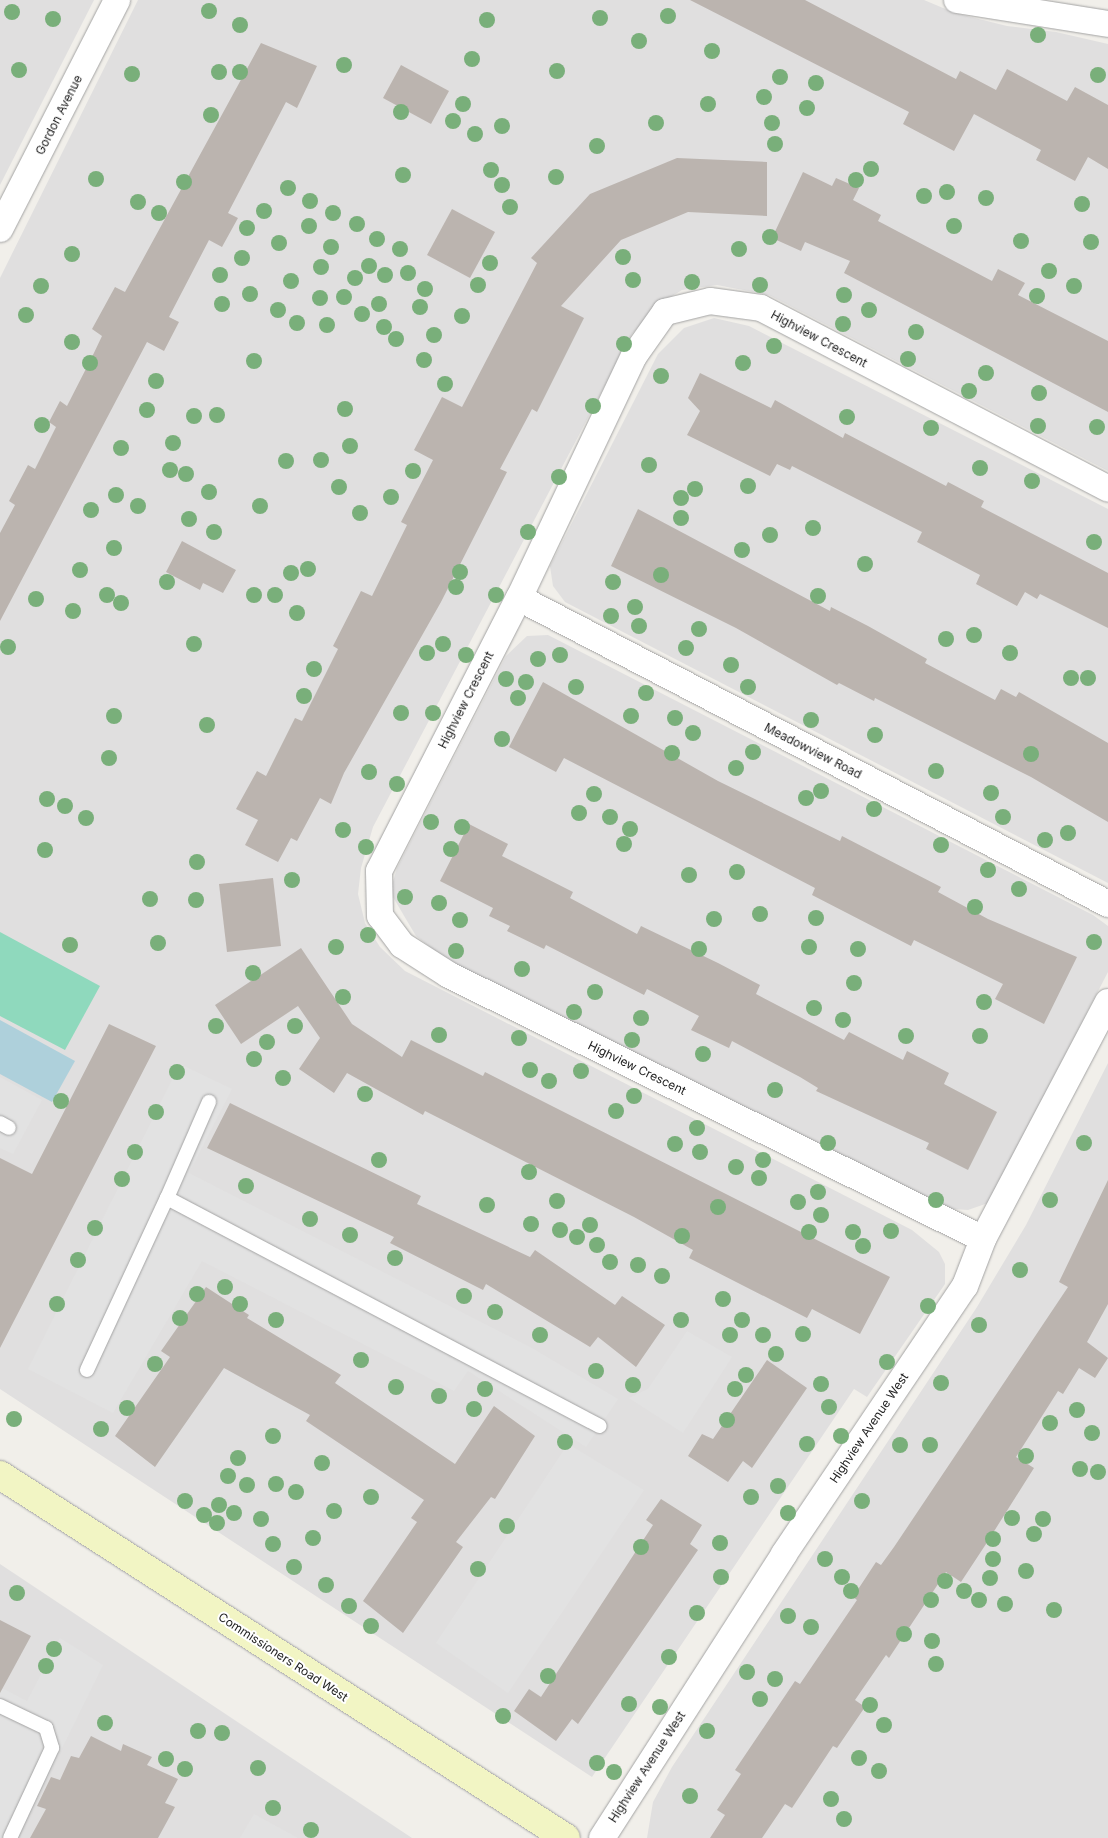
<!DOCTYPE html>
<html>
<head>
<meta charset="utf-8">
<style>
	body { margin:0 }
	#map { position:relative; width:1108px; height:1838px; overflow:hidden; background:#f1efea; font-family:Inter,sans-serif }
	div>[style] { position:absolute }
	[style*='--x'] { left:calc(var(--x)*1px); top:calc(var(--y)*1px); width:calc(var(--w)*1px); rotate:calc(var(--a)*1deg) }
	.residential>* { inset:0; background:#e0dfdf }
	.pitch>* { inset:0; background:#8fd9bd }
	.parking>* { inset:0; background:#e2e2e2 }
	.water>* { inset:0; background:#aed0db }
	.building>* { inset:0; background:#bbb4af }
	.roads { filter:drop-shadow(0 0 1px #a3a3a3) drop-shadow(0 0 1px #a3a3a3) }
	.service>* { height:14px; margin:-7px; padding:0 7px; transform-origin:7px; border-radius:7px; background:#fff }
	.minor>* { height:26px; margin:-13px; padding:0 13px; transform-origin:13px; border-radius:13px; background:#fff }
	.secondary>* { height:28px; margin:-14px; padding:0 14px; transform-origin:14px; border-radius:14px; background:#f2f5c4 }
	.trees>* { width:16px; height:16px; margin:-8px; border-radius:50%; background:#79af7a }
	span { translate:-50% -50%; white-space:nowrap; text-align:center; line-height:1.15; -webkit-text-stroke:4px #fff; paint-order:stroke }
	.street-label { font-size:12px; color:#222 }
</style>
</head>
<body>
<div id="map">
	<div class="residential">
		<div style="clip-path:polygon(0 0,94px 0,0 185px)"></div>
		<div style="clip-path:polygon(138px 0,924px 0,955px 13px,1007px 26px,1056px 32px,1108px 44px,1108px 471px,769px 295px,717px 285px,682px 290px,659px 304px,632px 334px,373px 827px,361px 868px,358px 894px,365px 923px,380px 947px,405px 971px,912px 1230px,939px 1252px,945px 1264px,945px 1284px,867px 1397px,854px 1389px,592px 1777px,0 1389px,0 278px)"></div>
		<div style="clip-path:polygon(714px 318px,749px 326px,1108px 509px,1108px 883px,565px 602px,553px 586px,550px 566px,658px 354px,684px 328px)"></div>
		<div style="clip-path:polygon(548px 635px,1093px 915px,1108px 926px,1108px 972px,988px 1203px,968px 1210px,939px 1208px,444px 958px,416px 936px,390px 892px,397px 868px,506px 656px,527px 636px)"></div>
		<div style="clip-path:polygon(1108px 1063px,1108px 1838px,647px 1838px,653px 1802px,672px 1767px,977px 1307px,1026px 1225px)"></div>
		<div style="clip-path:polygon(0 1564px,412px 1838px,0 1838px)"></div>
	</div>
	<div class="pitch">
		<div style="clip-path:polygon(0 932px,100px 986px,65px 1050px,0 1016px)"></div>
	</div>
	<div class="parking">
		<div style="clip-path:polygon(180px 1064px,232px 1089px,189px 1173px,532px 1348px,618px 1399px,586px 1447px,468px 1371px,454px 1391px,202px 1261px,113px 1413px,28px 1369px)"></div>
		<div style="clip-path:polygon(0 1077px,42px 1100px,13px 1154px,0 1148px)"></div>
		<div style="clip-path:polygon(687px 1331px,732px 1357px,683px 1433px,629px 1398px,648px 1389px)"></div>
		<div style="clip-path:polygon(568px 1444px,644px 1490px,508px 1693px,436px 1643px)"></div>
		<div style="clip-path:polygon(60px 1638px,103px 1665px,18px 1838px,0 1838px,0 1687px,27px 1701px)"></div>
		<div style="clip-path:polygon(254px 1814px,298px 1838px,240px 1838px)"></div>
	</div>
	<div class="water">
		<div style="clip-path:polygon(0 1020px,75px 1061px,52px 1102px,0 1074px)"></div>
	</div>
	<div class="building">
		<div style="clip-path:polygon(690px 0,805px 0,956px 79px,960px 71px,996px 90px,1007px 69px,1067px 101px,1075px 87px,1108px 105px,1108px 169px,1088px 157px,1075px 181px,1036px 160px,1041px 150px,974px 114px,954px 151px,903px 124px,909px 112px)"></div>
		<div style="clip-path:polygon(261px 43px,317px 66px,297px 108px,286px 102px,228px 213px,238px 218px,222px 247px,209px 240px,169px 317px,179px 322px,164px 351px,147px 342px,0 621px,0 533px,15px 505px,9px 501px,28px 465px,35px 469px,56px 427px,49px 422px,60px 401px,67px 406px,92px 357px,102px 336px,92px 329px,115px 287px,125px 292px)"></div>
		<div style="clip-path:polygon(401px 65px,449px 91px,431px 124px,383px 98px)"></div>
		<div style="clip-path:polygon(677px 158px,767px 162px,767px 216px,688px 212px,621px 240px,561px 306px,584px 318px,537px 412px,532px 409px,500px 469px,507px 472px,441px 602px,344px 773px,331px 804px,320px 798px,297px 841px,291px 838px,278px 862px,245px 845px,258px 820px,236px 809px,257px 771px,266px 776px,295px 718px,302px 721px,338px 649px,333px 646px,361px 591px,372px 596px,407px 525px,401px 522px,433px 460px,414px 450px,442px 397px,462px 407px,537px 263px,531px 258px,590px 194px)"></div>
		<div style="clip-path:polygon(803px 172px,832px 186px,836px 178px,859px 188px,853px 200px,881px 215px,878px 221px,992px 281px,998px 269px,1025px 283px,1018px 295px,1108px 341px,1108px 412px,844px 273px,850px 261px,805px 242px,801px 251px,772px 238px)"></div>
		<div style="clip-path:polygon(452px 209px,495px 232px,470px 278px,427px 255px)"></div>
		<div style="clip-path:polygon(700px 373px,771px 408px,775px 400px,843px 438px,845px 433px,946px 486px,948px 482px,984px 501px,981px 507px,1108px 573px,1108px 628px,1040px 594px,1037px 599px,1025px 592px,1017px 606px,976px 584px,980px 575px,917px 542px,922px 532px,792px 466px,790px 470px,777px 464px,770px 476px,687px 435px,700px 411px,688px 398px)"></div>
		<div style="clip-path:polygon(638px 509px,830px 611px,831px 607px,868px 626px,927px 659px,925px 663px,995px 700px,1001px 689px,1016px 697px,1019px 692px,1108px 743px,1108px 822px,1031px 777px,875px 698px,874px 701px,839px 683px,837px 685px,736px 628px,611px 566px)"></div>
		<div style="clip-path:polygon(182px 541px,236px 570px,223px 593px,203px 583px,200px 590px,166px 572px)"></div>
		<div style="clip-path:polygon(543px 682px,718px 781px,840px 841px,842px 836px,941px 887px,938px 892px,988px 919px,1077px 957px,1044px 1024px,995px 999px,1003px 984px,914px 940px,911px 946px,812px 895px,815px 888px,564px 758px,556px 772px,509px 747px)"></div>
		<div style="clip-path:polygon(469px 824px,508px 844px,502px 856px,573px 892px,570px 898px,637px 934px,641px 926px,718px 963px,760px 985px,756px 994px,844px 1040px,849px 1032px,903px 1060px,907px 1051px,949px 1073px,944px 1084px,997px 1112px,968px 1170px,926px 1149px,929px 1143px,816px 1091px,818px 1088px,800px 1077px,732px 1041px,729px 1048px,691px 1030px,699px 1016px,647px 989px,644px 995px,546px 945px,544px 949px,507px 931px,510px 926px,489px 916px,493px 908px,440px 881px)"></div>
		<div style="clip-path:polygon(273px 878px,281px 946px,227px 952px,219px 884px)"></div>
		<div style="clip-path:polygon(301px 948px,352px 1024px,402px 1057px,411px 1040px,483px 1076px,485px 1072px,890px 1277px,860px 1334px,812px 1309px,807px 1318px,689px 1258px,693px 1250px,634px 1217px,425px 1111px,423px 1115px,347px 1073px,334px 1093px,299px 1069px,320px 1038px,298px 1006px,241px 1044px,215px 1005px)"></div>
		<div style="clip-path:polygon(109px 1024px,156px 1046px,0 1348px,0 1158px,32px 1174px)"></div>
		<div style="clip-path:polygon(230px 1103px,421px 1196px,417px 1204px,530px 1257px,535px 1250px,615px 1305px,622px 1296px,665px 1325px,636px 1367px,598px 1337px,590px 1347px,486px 1284px,483px 1290px,390px 1243px,394px 1237px,207px 1148px)"></div>
		<div style="clip-path:polygon(1108px 1180px,1108px 1304px,1087px 1342px,1108px 1358px,1095px 1378px,1079px 1368px,1063px 1394px,1058px 1391px,1016px 1457px,1034px 1468px,986px 1544px,961px 1582px,946px 1572px,889px 1658px,886px 1655px,855px 1700px,865px 1707px,837px 1748px,833px 1746px,792px 1808px,785px 1804px,762px 1838px,710px 1838px,725px 1815px,717px 1810px,741px 1774px,735px 1770px,795px 1681px,800px 1684px,857px 1600px,853px 1597px,876px 1562px,881px 1565px,894px 1547px,1068px 1287px,1059px 1282px)"></div>
		<div style="clip-path:polygon(206px 1287px,249px 1315px,247px 1318px,341px 1375px,335px 1383px,455px 1464px,494px 1406px,535px 1436px,495px 1499px,491px 1497px,456px 1542px,463px 1547px,403px 1633px,363px 1601px,417px 1522px,411px 1518px,424px 1500px,306px 1421px,310px 1415px,224px 1368px,155px 1467px,115px 1436px,170px 1357px,161px 1351px)"></div>
		<div style="clip-path:polygon(767px 1360px,807px 1388px,752px 1468px,743px 1461px,728px 1482px,688px 1456px,702px 1434px,713px 1439px)"></div>
		<div style="clip-path:polygon(661px 1499px,702px 1525px,690px 1544px,698px 1550px,578px 1724px,572px 1719px,556px 1741px,514px 1711px,529px 1689px,541px 1697px,653px 1525px,646px 1520px)"></div>
		<div style="clip-path:polygon(0 1620px,31px 1636px,0 1693px)"></div>
		<div style="clip-path:polygon(91px 1736px,121px 1751px,123px 1744px,152px 1757px,147px 1765px,178px 1779px,165px 1803px,175px 1807px,158px 1838px,30px 1838px,46px 1809px,37px 1806px,51px 1777px,60px 1780px,71px 1756px,79px 1758px)"></div>
	</div>
	<div class="roads">
		<div class="service">
			<div style="--x:0;--y:1123;--w:10;--a:29"></div>
			<div style="--x:167;--y:1198;--w:105;--a:-66.4"></div>
			<div style="--x:87;--y:1370;--w:190;--a:-65.1"></div>
			<div style="--x:167;--y:1198;--w:489;--a:27.8"></div>
			<div style="--x:0;--y:1706;--w:51;--a:25.6"></div>
			<div style="--x:46;--y:1728;--w:21;--a:73"></div>
			<div style="--x:52;--y:1748;--w:99;--a:115"></div>
		</div>
		<div class="minor">
			<div style="--x:957;--y:0;--w:153;--a:9"></div>
			<div style="--x:0;--y:229;--w:257;--a:-62.9"></div>
			<div style="--x:519;--y:598;--w:664;--a:27.45"></div>
			<div style="--x:983;--y:1239;--w:596;--a:-153.69"></div>
			<div style="--x:449;--y:975;--w:56;--a:-147.4"></div>
			<div style="--x:402;--y:945;--w:36;--a:-127"></div>
			<div style="--x:380;--y:916;--w:45;--a:-91.3"></div>
			<div style="--x:379;--y:871;--w:307;--a:-62.9"></div>
			<div style="--x:519;--y:598;--w:268;--a:-64.6"></div>
			<div style="--x:634;--y:356;--w:54;--a:-54.8"></div>
			<div style="--x:665;--y:312;--w:46;--a:-13.7"></div>
			<div style="--x:710;--y:301;--w:51;--a:7.8"></div>
			<div style="--x:761;--y:308;--w:391;--a:27.5"></div>
			<div style="--x:602;--y:1838;--w:337;--a:-57.3"></div>
			<div style="--x:784;--y:1554;--w:323;--a:-56"></div>
			<div style="--x:965;--y:1286;--w:50;--a:-69"></div>
			<div style="--x:983;--y:1239;--w:268;--a:-62.2"></div>
		</div>
		<div class="secondary">
			<div style="--x:0;--y:1475;--w:672;--a:32.67"></div>
		</div>
	</div>
	<div class="trees">
		<div style="left:209px;top:11px"></div>
		<div style="left:12px;top:12px"></div>
		<div style="left:668px;top:16px"></div>
		<div style="left:600px;top:18px"></div>
		<div style="left:53px;top:19px"></div>
		<div style="left:487px;top:20px"></div>
		<div style="left:240px;top:25px"></div>
		<div style="left:1038px;top:35px"></div>
		<div style="left:639px;top:41px"></div>
		<div style="left:712px;top:51px"></div>
		<div style="left:472px;top:59px"></div>
		<div style="left:344px;top:65px"></div>
		<div style="left:19px;top:70px"></div>
		<div style="left:557px;top:71px"></div>
		<div style="left:219px;top:72px"></div>
		<div style="left:240px;top:72px"></div>
		<div style="left:132px;top:74px"></div>
		<div style="left:1098px;top:75px"></div>
		<div style="left:780px;top:77px"></div>
		<div style="left:816px;top:83px"></div>
		<div style="left:764px;top:97px"></div>
		<div style="left:463px;top:104px"></div>
		<div style="left:708px;top:104px"></div>
		<div style="left:807px;top:108px"></div>
		<div style="left:401px;top:112px"></div>
		<div style="left:211px;top:115px"></div>
		<div style="left:453px;top:121px"></div>
		<div style="left:656px;top:123px"></div>
		<div style="left:772px;top:123px"></div>
		<div style="left:502px;top:126px"></div>
		<div style="left:475px;top:134px"></div>
		<div style="left:775px;top:144px"></div>
		<div style="left:597px;top:146px"></div>
		<div style="left:871px;top:169px"></div>
		<div style="left:491px;top:170px"></div>
		<div style="left:403px;top:175px"></div>
		<div style="left:556px;top:177px"></div>
		<div style="left:96px;top:179px"></div>
		<div style="left:856px;top:180px"></div>
		<div style="left:184px;top:182px"></div>
		<div style="left:502px;top:185px"></div>
		<div style="left:288px;top:188px"></div>
		<div style="left:947px;top:192px"></div>
		<div style="left:924px;top:196px"></div>
		<div style="left:986px;top:198px"></div>
		<div style="left:310px;top:201px"></div>
		<div style="left:138px;top:202px"></div>
		<div style="left:1082px;top:204px"></div>
		<div style="left:510px;top:207px"></div>
		<div style="left:264px;top:211px"></div>
		<div style="left:159px;top:213px"></div>
		<div style="left:333px;top:213px"></div>
		<div style="left:357px;top:224px"></div>
		<div style="left:309px;top:226px"></div>
		<div style="left:954px;top:226px"></div>
		<div style="left:247px;top:228px"></div>
		<div style="left:770px;top:237px"></div>
		<div style="left:377px;top:239px"></div>
		<div style="left:1021px;top:241px"></div>
		<div style="left:1091px;top:242px"></div>
		<div style="left:279px;top:243px"></div>
		<div style="left:331px;top:247px"></div>
		<div style="left:400px;top:249px"></div>
		<div style="left:739px;top:249px"></div>
		<div style="left:72px;top:254px"></div>
		<div style="left:623px;top:257px"></div>
		<div style="left:242px;top:258px"></div>
		<div style="left:490px;top:263px"></div>
		<div style="left:369px;top:266px"></div>
		<div style="left:321px;top:267px"></div>
		<div style="left:1049px;top:271px"></div>
		<div style="left:408px;top:273px"></div>
		<div style="left:220px;top:275px"></div>
		<div style="left:385px;top:275px"></div>
		<div style="left:355px;top:278px"></div>
		<div style="left:633px;top:280px"></div>
		<div style="left:291px;top:281px"></div>
		<div style="left:692px;top:282px"></div>
		<div style="left:478px;top:285px"></div>
		<div style="left:760px;top:285px"></div>
		<div style="left:41px;top:286px"></div>
		<div style="left:1074px;top:286px"></div>
		<div style="left:425px;top:289px"></div>
		<div style="left:250px;top:294px"></div>
		<div style="left:844px;top:295px"></div>
		<div style="left:1037px;top:296px"></div>
		<div style="left:344px;top:297px"></div>
		<div style="left:320px;top:298px"></div>
		<div style="left:222px;top:304px"></div>
		<div style="left:379px;top:304px"></div>
		<div style="left:420px;top:307px"></div>
		<div style="left:278px;top:310px"></div>
		<div style="left:869px;top:310px"></div>
		<div style="left:362px;top:314px"></div>
		<div style="left:26px;top:315px"></div>
		<div style="left:462px;top:316px"></div>
		<div style="left:297px;top:323px"></div>
		<div style="left:843px;top:324px"></div>
		<div style="left:327px;top:325px"></div>
		<div style="left:384px;top:327px"></div>
		<div style="left:916px;top:332px"></div>
		<div style="left:434px;top:335px"></div>
		<div style="left:396px;top:339px"></div>
		<div style="left:72px;top:342px"></div>
		<div style="left:624px;top:344px"></div>
		<div style="left:774px;top:346px"></div>
		<div style="left:908px;top:359px"></div>
		<div style="left:424px;top:360px"></div>
		<div style="left:254px;top:361px"></div>
		<div style="left:90px;top:363px"></div>
		<div style="left:743px;top:363px"></div>
		<div style="left:986px;top:373px"></div>
		<div style="left:661px;top:376px"></div>
		<div style="left:156px;top:381px"></div>
		<div style="left:445px;top:384px"></div>
		<div style="left:969px;top:391px"></div>
		<div style="left:1039px;top:393px"></div>
		<div style="left:593px;top:406px"></div>
		<div style="left:345px;top:409px"></div>
		<div style="left:147px;top:410px"></div>
		<div style="left:217px;top:415px"></div>
		<div style="left:194px;top:416px"></div>
		<div style="left:847px;top:417px"></div>
		<div style="left:42px;top:425px"></div>
		<div style="left:1038px;top:426px"></div>
		<div style="left:1097px;top:427px"></div>
		<div style="left:931px;top:428px"></div>
		<div style="left:173px;top:443px"></div>
		<div style="left:350px;top:446px"></div>
		<div style="left:121px;top:448px"></div>
		<div style="left:321px;top:460px"></div>
		<div style="left:286px;top:461px"></div>
		<div style="left:649px;top:465px"></div>
		<div style="left:980px;top:468px"></div>
		<div style="left:170px;top:470px"></div>
		<div style="left:413px;top:471px"></div>
		<div style="left:186px;top:474px"></div>
		<div style="left:559px;top:477px"></div>
		<div style="left:1032px;top:481px"></div>
		<div style="left:748px;top:486px"></div>
		<div style="left:339px;top:487px"></div>
		<div style="left:695px;top:489px"></div>
		<div style="left:209px;top:492px"></div>
		<div style="left:116px;top:495px"></div>
		<div style="left:391px;top:497px"></div>
		<div style="left:681px;top:498px"></div>
		<div style="left:138px;top:506px"></div>
		<div style="left:260px;top:506px"></div>
		<div style="left:91px;top:510px"></div>
		<div style="left:360px;top:513px"></div>
		<div style="left:681px;top:518px"></div>
		<div style="left:189px;top:519px"></div>
		<div style="left:813px;top:528px"></div>
		<div style="left:214px;top:532px"></div>
		<div style="left:528px;top:532px"></div>
		<div style="left:770px;top:535px"></div>
		<div style="left:1094px;top:542px"></div>
		<div style="left:114px;top:548px"></div>
		<div style="left:742px;top:550px"></div>
		<div style="left:865px;top:564px"></div>
		<div style="left:308px;top:569px"></div>
		<div style="left:80px;top:570px"></div>
		<div style="left:460px;top:572px"></div>
		<div style="left:291px;top:573px"></div>
		<div style="left:661px;top:575px"></div>
		<div style="left:167px;top:582px"></div>
		<div style="left:613px;top:582px"></div>
		<div style="left:456px;top:587px"></div>
		<div style="left:107px;top:595px"></div>
		<div style="left:254px;top:595px"></div>
		<div style="left:275px;top:595px"></div>
		<div style="left:496px;top:595px"></div>
		<div style="left:818px;top:596px"></div>
		<div style="left:36px;top:599px"></div>
		<div style="left:121px;top:603px"></div>
		<div style="left:635px;top:607px"></div>
		<div style="left:73px;top:611px"></div>
		<div style="left:297px;top:613px"></div>
		<div style="left:611px;top:616px"></div>
		<div style="left:639px;top:626px"></div>
		<div style="left:699px;top:629px"></div>
		<div style="left:974px;top:635px"></div>
		<div style="left:946px;top:639px"></div>
		<div style="left:194px;top:644px"></div>
		<div style="left:443px;top:644px"></div>
		<div style="left:8px;top:647px"></div>
		<div style="left:686px;top:648px"></div>
		<div style="left:427px;top:653px"></div>
		<div style="left:1010px;top:653px"></div>
		<div style="left:466px;top:655px"></div>
		<div style="left:560px;top:655px"></div>
		<div style="left:538px;top:659px"></div>
		<div style="left:731px;top:665px"></div>
		<div style="left:314px;top:669px"></div>
		<div style="left:1071px;top:678px"></div>
		<div style="left:1088px;top:678px"></div>
		<div style="left:506px;top:679px"></div>
		<div style="left:526px;top:682px"></div>
		<div style="left:576px;top:687px"></div>
		<div style="left:748px;top:687px"></div>
		<div style="left:646px;top:693px"></div>
		<div style="left:304px;top:696px"></div>
		<div style="left:518px;top:698px"></div>
		<div style="left:401px;top:713px"></div>
		<div style="left:433px;top:713px"></div>
		<div style="left:114px;top:716px"></div>
		<div style="left:631px;top:716px"></div>
		<div style="left:675px;top:718px"></div>
		<div style="left:811px;top:720px"></div>
		<div style="left:207px;top:725px"></div>
		<div style="left:693px;top:733px"></div>
		<div style="left:875px;top:735px"></div>
		<div style="left:502px;top:739px"></div>
		<div style="left:753px;top:752px"></div>
		<div style="left:672px;top:753px"></div>
		<div style="left:1031px;top:754px"></div>
		<div style="left:109px;top:758px"></div>
		<div style="left:736px;top:768px"></div>
		<div style="left:936px;top:771px"></div>
		<div style="left:369px;top:772px"></div>
		<div style="left:397px;top:784px"></div>
		<div style="left:821px;top:791px"></div>
		<div style="left:991px;top:793px"></div>
		<div style="left:594px;top:794px"></div>
		<div style="left:806px;top:798px"></div>
		<div style="left:47px;top:799px"></div>
		<div style="left:65px;top:806px"></div>
		<div style="left:874px;top:809px"></div>
		<div style="left:579px;top:813px"></div>
		<div style="left:610px;top:817px"></div>
		<div style="left:1003px;top:817px"></div>
		<div style="left:86px;top:818px"></div>
		<div style="left:431px;top:822px"></div>
		<div style="left:462px;top:827px"></div>
		<div style="left:630px;top:829px"></div>
		<div style="left:343px;top:830px"></div>
		<div style="left:1068px;top:833px"></div>
		<div style="left:1045px;top:840px"></div>
		<div style="left:624px;top:844px"></div>
		<div style="left:941px;top:845px"></div>
		<div style="left:366px;top:847px"></div>
		<div style="left:451px;top:849px"></div>
		<div style="left:45px;top:850px"></div>
		<div style="left:197px;top:862px"></div>
		<div style="left:988px;top:870px"></div>
		<div style="left:737px;top:872px"></div>
		<div style="left:689px;top:875px"></div>
		<div style="left:292px;top:880px"></div>
		<div style="left:1019px;top:889px"></div>
		<div style="left:405px;top:897px"></div>
		<div style="left:150px;top:899px"></div>
		<div style="left:196px;top:900px"></div>
		<div style="left:439px;top:903px"></div>
		<div style="left:975px;top:907px"></div>
		<div style="left:760px;top:914px"></div>
		<div style="left:816px;top:918px"></div>
		<div style="left:714px;top:919px"></div>
		<div style="left:460px;top:920px"></div>
		<div style="left:368px;top:935px"></div>
		<div style="left:1094px;top:942px"></div>
		<div style="left:158px;top:943px"></div>
		<div style="left:70px;top:945px"></div>
		<div style="left:336px;top:947px"></div>
		<div style="left:809px;top:947px"></div>
		<div style="left:699px;top:949px"></div>
		<div style="left:858px;top:949px"></div>
		<div style="left:456px;top:951px"></div>
		<div style="left:522px;top:969px"></div>
		<div style="left:253px;top:973px"></div>
		<div style="left:854px;top:983px"></div>
		<div style="left:595px;top:992px"></div>
		<div style="left:343px;top:997px"></div>
		<div style="left:984px;top:1002px"></div>
		<div style="left:814px;top:1008px"></div>
		<div style="left:574px;top:1012px"></div>
		<div style="left:641px;top:1018px"></div>
		<div style="left:843px;top:1020px"></div>
		<div style="left:216px;top:1026px"></div>
		<div style="left:295px;top:1026px"></div>
		<div style="left:439px;top:1035px"></div>
		<div style="left:906px;top:1036px"></div>
		<div style="left:980px;top:1036px"></div>
		<div style="left:519px;top:1038px"></div>
		<div style="left:632px;top:1040px"></div>
		<div style="left:267px;top:1042px"></div>
		<div style="left:703px;top:1054px"></div>
		<div style="left:254px;top:1059px"></div>
		<div style="left:530px;top:1070px"></div>
		<div style="left:581px;top:1071px"></div>
		<div style="left:177px;top:1072px"></div>
		<div style="left:283px;top:1078px"></div>
		<div style="left:549px;top:1081px"></div>
		<div style="left:775px;top:1090px"></div>
		<div style="left:365px;top:1094px"></div>
		<div style="left:634px;top:1096px"></div>
		<div style="left:61px;top:1101px"></div>
		<div style="left:616px;top:1111px"></div>
		<div style="left:156px;top:1112px"></div>
		<div style="left:697px;top:1128px"></div>
		<div style="left:828px;top:1143px"></div>
		<div style="left:1084px;top:1143px"></div>
		<div style="left:675px;top:1144px"></div>
		<div style="left:135px;top:1152px"></div>
		<div style="left:700px;top:1152px"></div>
		<div style="left:379px;top:1160px"></div>
		<div style="left:763px;top:1160px"></div>
		<div style="left:736px;top:1167px"></div>
		<div style="left:529px;top:1172px"></div>
		<div style="left:759px;top:1178px"></div>
		<div style="left:122px;top:1179px"></div>
		<div style="left:246px;top:1186px"></div>
		<div style="left:818px;top:1192px"></div>
		<div style="left:936px;top:1200px"></div>
		<div style="left:1050px;top:1200px"></div>
		<div style="left:557px;top:1201px"></div>
		<div style="left:798px;top:1202px"></div>
		<div style="left:487px;top:1205px"></div>
		<div style="left:718px;top:1207px"></div>
		<div style="left:821px;top:1215px"></div>
		<div style="left:310px;top:1219px"></div>
		<div style="left:531px;top:1224px"></div>
		<div style="left:590px;top:1225px"></div>
		<div style="left:95px;top:1228px"></div>
		<div style="left:560px;top:1230px"></div>
		<div style="left:891px;top:1231px"></div>
		<div style="left:809px;top:1232px"></div>
		<div style="left:853px;top:1232px"></div>
		<div style="left:350px;top:1235px"></div>
		<div style="left:682px;top:1236px"></div>
		<div style="left:577px;top:1237px"></div>
		<div style="left:597px;top:1245px"></div>
		<div style="left:863px;top:1246px"></div>
		<div style="left:395px;top:1258px"></div>
		<div style="left:78px;top:1260px"></div>
		<div style="left:610px;top:1262px"></div>
		<div style="left:638px;top:1265px"></div>
		<div style="left:1020px;top:1270px"></div>
		<div style="left:662px;top:1276px"></div>
		<div style="left:225px;top:1287px"></div>
		<div style="left:197px;top:1294px"></div>
		<div style="left:464px;top:1296px"></div>
		<div style="left:723px;top:1299px"></div>
		<div style="left:57px;top:1304px"></div>
		<div style="left:240px;top:1304px"></div>
		<div style="left:928px;top:1306px"></div>
		<div style="left:495px;top:1312px"></div>
		<div style="left:180px;top:1318px"></div>
		<div style="left:276px;top:1320px"></div>
		<div style="left:681px;top:1320px"></div>
		<div style="left:742px;top:1320px"></div>
		<div style="left:979px;top:1325px"></div>
		<div style="left:803px;top:1334px"></div>
		<div style="left:540px;top:1335px"></div>
		<div style="left:730px;top:1335px"></div>
		<div style="left:763px;top:1335px"></div>
		<div style="left:776px;top:1354px"></div>
		<div style="left:361px;top:1360px"></div>
		<div style="left:887px;top:1362px"></div>
		<div style="left:155px;top:1364px"></div>
		<div style="left:596px;top:1371px"></div>
		<div style="left:746px;top:1375px"></div>
		<div style="left:941px;top:1383px"></div>
		<div style="left:821px;top:1384px"></div>
		<div style="left:633px;top:1385px"></div>
		<div style="left:396px;top:1387px"></div>
		<div style="left:485px;top:1389px"></div>
		<div style="left:735px;top:1389px"></div>
		<div style="left:439px;top:1396px"></div>
		<div style="left:829px;top:1407px"></div>
		<div style="left:127px;top:1408px"></div>
		<div style="left:474px;top:1409px"></div>
		<div style="left:1077px;top:1410px"></div>
		<div style="left:14px;top:1419px"></div>
		<div style="left:727px;top:1420px"></div>
		<div style="left:1050px;top:1423px"></div>
		<div style="left:101px;top:1429px"></div>
		<div style="left:1092px;top:1433px"></div>
		<div style="left:273px;top:1436px"></div>
		<div style="left:841px;top:1436px"></div>
		<div style="left:565px;top:1442px"></div>
		<div style="left:807px;top:1444px"></div>
		<div style="left:900px;top:1445px"></div>
		<div style="left:930px;top:1445px"></div>
		<div style="left:1026px;top:1456px"></div>
		<div style="left:238px;top:1458px"></div>
		<div style="left:322px;top:1463px"></div>
		<div style="left:1080px;top:1469px"></div>
		<div style="left:1098px;top:1472px"></div>
		<div style="left:228px;top:1476px"></div>
		<div style="left:276px;top:1484px"></div>
		<div style="left:247px;top:1485px"></div>
		<div style="left:778px;top:1486px"></div>
		<div style="left:296px;top:1492px"></div>
		<div style="left:371px;top:1497px"></div>
		<div style="left:751px;top:1497px"></div>
		<div style="left:185px;top:1501px"></div>
		<div style="left:862px;top:1501px"></div>
		<div style="left:219px;top:1505px"></div>
		<div style="left:334px;top:1511px"></div>
		<div style="left:234px;top:1513px"></div>
		<div style="left:788px;top:1513px"></div>
		<div style="left:204px;top:1515px"></div>
		<div style="left:1012px;top:1518px"></div>
		<div style="left:261px;top:1519px"></div>
		<div style="left:1043px;top:1519px"></div>
		<div style="left:217px;top:1523px"></div>
		<div style="left:507px;top:1526px"></div>
		<div style="left:1034px;top:1534px"></div>
		<div style="left:313px;top:1538px"></div>
		<div style="left:993px;top:1539px"></div>
		<div style="left:720px;top:1543px"></div>
		<div style="left:273px;top:1544px"></div>
		<div style="left:641px;top:1547px"></div>
		<div style="left:825px;top:1559px"></div>
		<div style="left:993px;top:1559px"></div>
		<div style="left:294px;top:1567px"></div>
		<div style="left:478px;top:1569px"></div>
		<div style="left:1026px;top:1571px"></div>
		<div style="left:721px;top:1577px"></div>
		<div style="left:842px;top:1577px"></div>
		<div style="left:990px;top:1578px"></div>
		<div style="left:945px;top:1581px"></div>
		<div style="left:326px;top:1585px"></div>
		<div style="left:851px;top:1591px"></div>
		<div style="left:964px;top:1591px"></div>
		<div style="left:17px;top:1593px"></div>
		<div style="left:931px;top:1600px"></div>
		<div style="left:979px;top:1600px"></div>
		<div style="left:1005px;top:1604px"></div>
		<div style="left:349px;top:1606px"></div>
		<div style="left:1054px;top:1610px"></div>
		<div style="left:697px;top:1613px"></div>
		<div style="left:788px;top:1616px"></div>
		<div style="left:371px;top:1626px"></div>
		<div style="left:811px;top:1627px"></div>
		<div style="left:904px;top:1634px"></div>
		<div style="left:932px;top:1641px"></div>
		<div style="left:54px;top:1649px"></div>
		<div style="left:669px;top:1657px"></div>
		<div style="left:936px;top:1664px"></div>
		<div style="left:46px;top:1666px"></div>
		<div style="left:747px;top:1672px"></div>
		<div style="left:548px;top:1676px"></div>
		<div style="left:775px;top:1679px"></div>
		<div style="left:760px;top:1699px"></div>
		<div style="left:629px;top:1704px"></div>
		<div style="left:870px;top:1705px"></div>
		<div style="left:660px;top:1707px"></div>
		<div style="left:503px;top:1716px"></div>
		<div style="left:105px;top:1723px"></div>
		<div style="left:884px;top:1725px"></div>
		<div style="left:198px;top:1731px"></div>
		<div style="left:707px;top:1731px"></div>
		<div style="left:222px;top:1733px"></div>
		<div style="left:859px;top:1758px"></div>
		<div style="left:166px;top:1759px"></div>
		<div style="left:597px;top:1763px"></div>
		<div style="left:258px;top:1768px"></div>
		<div style="left:185px;top:1769px"></div>
		<div style="left:879px;top:1771px"></div>
		<div style="left:614px;top:1772px"></div>
		<div style="left:690px;top:1796px"></div>
		<div style="left:831px;top:1799px"></div>
		<div style="left:273px;top:1808px"></div>
		<div style="left:844px;top:1819px"></div>
		<div style="left:311px;top:1830px"></div>
	</div>
	<div class="street-label">
		<span style="left:59px;top:115px;rotate:-63deg">Gordon Avenue</span>
		<span style="left:819px;top:339px;rotate:28deg">Highview Crescent</span>
		<span style="left:466px;top:700px;rotate:-63deg">Highview Crescent</span>
		<span style="left:813px;top:751px;rotate:27deg">Meadowview Road</span>
		<span style="left:637px;top:1068px;rotate:26deg">Highview Crescent</span>
		<span style="left:869px;top:1428px;rotate:-56deg">Highview Avenue West</span>
		<span style="left:283px;top:1657px;rotate:33deg">Commissioners Road West</span>
		<span style="left:647px;top:1767px;rotate:-57deg">Highview Avenue West</span>
	</div>
</div>
</body>
</html>
